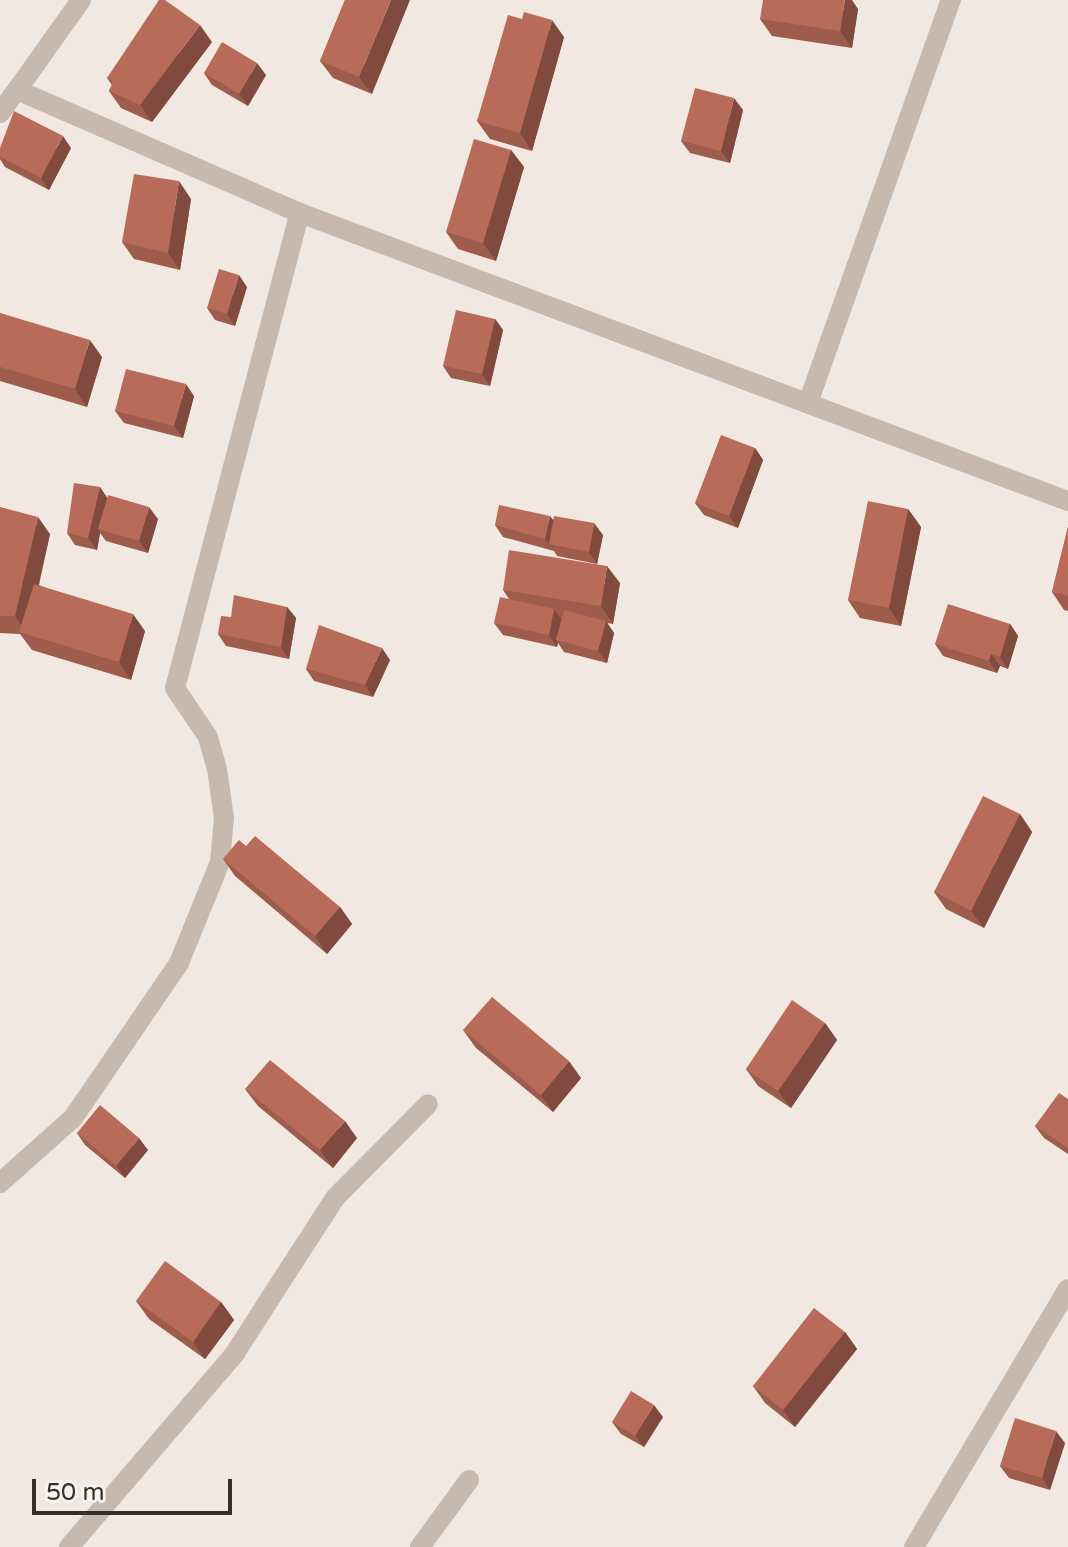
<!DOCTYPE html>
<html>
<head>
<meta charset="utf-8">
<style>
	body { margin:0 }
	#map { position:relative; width:1068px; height:1547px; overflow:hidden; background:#f0e8e1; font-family:"Varela Round",sans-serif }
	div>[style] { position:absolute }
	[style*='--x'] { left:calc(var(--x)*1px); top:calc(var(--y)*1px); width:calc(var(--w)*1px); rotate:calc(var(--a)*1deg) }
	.minor>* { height:20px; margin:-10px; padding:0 10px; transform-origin:10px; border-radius:10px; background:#c7b9ae }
	.wall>* { inset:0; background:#9d5c4c }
	.shaded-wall>* { inset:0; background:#804b3e }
	.building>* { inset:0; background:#b76b58 }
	span { translate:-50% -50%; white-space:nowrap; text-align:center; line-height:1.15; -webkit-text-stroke:6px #f8f3ed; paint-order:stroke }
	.scale { position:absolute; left:32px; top:1479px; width:200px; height:36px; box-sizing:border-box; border:4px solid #372f2b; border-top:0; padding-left:10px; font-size:24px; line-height:28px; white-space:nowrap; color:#372f2b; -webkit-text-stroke:6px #f8f3ed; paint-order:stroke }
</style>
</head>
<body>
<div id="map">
	<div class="minor">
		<div style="--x:81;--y:0;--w:110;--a:125.4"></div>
		<div style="--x:17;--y:90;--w:309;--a:23.5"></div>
		<div style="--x:300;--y:213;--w:820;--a:20.56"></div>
		<div style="--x:0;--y:113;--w:29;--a:-54"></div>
		<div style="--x:808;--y:403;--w:428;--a:-70.5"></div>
		<div style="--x:0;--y:1183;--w:98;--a:-41.7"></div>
		<div style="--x:73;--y:1118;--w:188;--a:-55.6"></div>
		<div style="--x:179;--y:963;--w:109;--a:-67.9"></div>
		<div style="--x:220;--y:862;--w:44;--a:-84.8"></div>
		<div style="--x:224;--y:818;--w:49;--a:-98.1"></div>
		<div style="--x:217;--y:769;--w:33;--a:-106"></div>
		<div style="--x:208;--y:737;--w:59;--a:-124"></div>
		<div style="--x:175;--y:688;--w:491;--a:-75.3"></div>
		<div style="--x:69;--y:1547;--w:255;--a:-49.4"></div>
		<div style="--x:235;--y:1353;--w:184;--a:-57.2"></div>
		<div style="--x:335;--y:1198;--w:132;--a:-45.3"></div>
		<div style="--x:420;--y:1547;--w:83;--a:-53.8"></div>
		<div style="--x:914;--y:1547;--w:300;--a:-59.2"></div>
	</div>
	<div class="wall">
		<div style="clip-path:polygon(345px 0,372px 94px,333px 78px,320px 61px)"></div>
		<div style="clip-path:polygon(858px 9px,852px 48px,772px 36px,760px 19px)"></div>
		<div style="clip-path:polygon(522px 19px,564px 37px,532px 151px,490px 139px,477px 121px)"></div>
		<div style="clip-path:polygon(212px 42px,152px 122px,121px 108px,109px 91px,112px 85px,107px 78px)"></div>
		<div style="clip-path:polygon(204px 73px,266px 75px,248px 106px,212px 85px)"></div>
		<div style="clip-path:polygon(743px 110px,730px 163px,690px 153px,681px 141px)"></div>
		<div style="clip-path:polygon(0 148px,71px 148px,49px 190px,5px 167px,0 159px)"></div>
		<div style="clip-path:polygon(511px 150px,524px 167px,496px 261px,458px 249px,446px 232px)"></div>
		<div style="clip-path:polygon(191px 199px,180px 270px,134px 259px,122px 242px)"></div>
		<div style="clip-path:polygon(247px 287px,235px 326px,215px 320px,207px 308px)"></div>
		<div style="clip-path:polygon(0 313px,102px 357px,87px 407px,0 381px)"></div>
		<div style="clip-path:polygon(495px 319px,503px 330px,490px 386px,451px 378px,443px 366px)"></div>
		<div style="clip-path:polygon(194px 396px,183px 438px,124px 423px,115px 411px)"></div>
		<div style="clip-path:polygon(755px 448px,763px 460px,738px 528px,704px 515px,695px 503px)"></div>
		<div style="clip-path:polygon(100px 487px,107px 498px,158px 519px,148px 553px,106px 541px,100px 533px,97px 550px,75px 545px,67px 533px)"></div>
		<div style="clip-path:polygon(0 507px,50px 534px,39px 585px,145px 631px,131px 680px,32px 650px,20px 634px,0 633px)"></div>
		<div style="clip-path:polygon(908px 509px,921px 527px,901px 626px,860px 618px,848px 600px)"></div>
		<div style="clip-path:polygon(553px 520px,603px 535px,597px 564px,557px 556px,554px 551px,503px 537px,495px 525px)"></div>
		<div style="clip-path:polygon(1068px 527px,1068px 611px,1064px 610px,1052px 592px)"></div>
		<div style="clip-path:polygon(620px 583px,613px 624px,607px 623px,614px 633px,607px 663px,564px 652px,558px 643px,557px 647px,503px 635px,494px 623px,509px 599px,503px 590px)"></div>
		<div style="clip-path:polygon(287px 607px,296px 618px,289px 659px,226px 646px,218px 634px,231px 617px)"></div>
		<div style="clip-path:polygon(1010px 624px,1018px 636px,1008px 669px,1000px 666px,997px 673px,943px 656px,935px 644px)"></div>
		<div style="clip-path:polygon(390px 660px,373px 697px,314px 681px,306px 669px)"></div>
		<div style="clip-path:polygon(1020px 814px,1032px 832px,984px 928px,946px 909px,934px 892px)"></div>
		<div style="clip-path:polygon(223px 859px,340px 907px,352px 924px,327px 954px,235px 876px)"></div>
		<div style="clip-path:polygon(825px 1023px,837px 1040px,791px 1108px,758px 1086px,746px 1069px)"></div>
		<div style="clip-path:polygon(463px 1030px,581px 1078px,553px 1112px,476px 1048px)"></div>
		<div style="clip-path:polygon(245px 1089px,357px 1138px,333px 1168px,258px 1106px)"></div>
		<div style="clip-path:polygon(1068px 1099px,1068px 1154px,1044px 1138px,1035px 1126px)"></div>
		<div style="clip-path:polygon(77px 1133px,148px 1150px,125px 1178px,85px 1145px)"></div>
		<div style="clip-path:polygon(136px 1301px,221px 1302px,234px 1320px,205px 1359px,149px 1319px)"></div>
		<div style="clip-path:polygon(845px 1332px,857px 1349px,795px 1427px,765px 1403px,753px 1386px)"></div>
		<div style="clip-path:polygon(663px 1417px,644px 1447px,621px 1434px,612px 1422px)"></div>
		<div style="clip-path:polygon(1065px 1443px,1050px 1490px,1009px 1478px,1000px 1466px)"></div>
	</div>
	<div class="shaded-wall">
		<div style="clip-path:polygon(391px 0,410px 0,372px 94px,359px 77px)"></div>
		<div style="clip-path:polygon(845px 0,852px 0,858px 9px,852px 48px,840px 31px)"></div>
		<div style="clip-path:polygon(552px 20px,564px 37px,532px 151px,520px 133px)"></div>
		<div style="clip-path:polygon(200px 25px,212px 42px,152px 122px,140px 105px)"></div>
		<div style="clip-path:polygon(257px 63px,266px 75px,248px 106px,239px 94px)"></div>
		<div style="clip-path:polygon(734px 98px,743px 110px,730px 163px,721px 151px)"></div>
		<div style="clip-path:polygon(63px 136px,71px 148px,49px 190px,41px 178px)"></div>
		<div style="clip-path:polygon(511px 150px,524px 167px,496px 261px,483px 243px)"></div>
		<div style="clip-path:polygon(179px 181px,191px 199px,180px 270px,168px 253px)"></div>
		<div style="clip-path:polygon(239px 275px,247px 287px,235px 326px,227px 314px)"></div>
		<div style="clip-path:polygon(495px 319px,503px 330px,490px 386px,482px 374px)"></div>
		<div style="clip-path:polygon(90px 340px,102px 357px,87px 407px,75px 389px)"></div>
		<div style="clip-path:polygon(186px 384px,194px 396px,183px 438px,174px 426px)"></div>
		<div style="clip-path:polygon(755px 448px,763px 460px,738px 528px,729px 516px)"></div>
		<div style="clip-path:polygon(100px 487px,108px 499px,98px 529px,100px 533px,97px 550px,88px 538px)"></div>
		<div style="clip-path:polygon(149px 507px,158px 519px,148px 553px,139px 541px)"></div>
		<div style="clip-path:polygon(908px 509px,921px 527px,901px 626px,889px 608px)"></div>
		<div style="clip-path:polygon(550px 516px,559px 527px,549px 544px,554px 551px,545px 539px)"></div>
		<div style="clip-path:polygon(38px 517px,50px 534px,27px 634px,15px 616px)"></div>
		<div style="clip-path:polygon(594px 523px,603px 535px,597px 564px,589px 552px)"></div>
		<div style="clip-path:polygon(607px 566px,620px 583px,613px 624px,601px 606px)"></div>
		<div style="clip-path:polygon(287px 607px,296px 618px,289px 659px,281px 647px)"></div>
		<div style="clip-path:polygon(554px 609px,563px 621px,556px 640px,558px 643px,557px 647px,549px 635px)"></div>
		<div style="clip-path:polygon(133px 614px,145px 631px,131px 680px,119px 662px)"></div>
		<div style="clip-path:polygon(606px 621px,614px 633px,607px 663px,598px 651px)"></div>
		<div style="clip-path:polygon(1010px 624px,1018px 636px,1008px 669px,1000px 657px)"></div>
		<div style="clip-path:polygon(382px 648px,390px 660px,373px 697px,365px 685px)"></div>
		<div style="clip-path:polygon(991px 654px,1000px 666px,997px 673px,989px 661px)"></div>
		<div style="clip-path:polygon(1020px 814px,1032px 832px,984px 928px,971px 911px)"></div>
		<div style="clip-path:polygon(340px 907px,352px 924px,327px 954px,315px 936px)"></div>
		<div style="clip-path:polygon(825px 1023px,837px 1040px,791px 1108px,778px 1091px)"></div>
		<div style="clip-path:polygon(569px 1061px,581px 1078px,553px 1112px,541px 1095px)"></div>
		<div style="clip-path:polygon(345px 1121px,357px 1138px,333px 1168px,320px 1150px)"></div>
		<div style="clip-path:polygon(139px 1138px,148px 1150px,125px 1178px,116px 1166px)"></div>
		<div style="clip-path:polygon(221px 1302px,234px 1320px,205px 1359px,193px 1342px)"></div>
		<div style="clip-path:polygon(845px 1332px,857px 1349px,795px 1427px,783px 1410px)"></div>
		<div style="clip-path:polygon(654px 1405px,663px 1417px,644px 1447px,635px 1436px)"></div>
		<div style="clip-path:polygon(1056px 1431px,1065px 1443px,1050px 1490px,1042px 1478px)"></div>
	</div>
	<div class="building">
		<div style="clip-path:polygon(159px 0,165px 0,200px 25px,140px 105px,109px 91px,113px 81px,107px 78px)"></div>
		<div style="clip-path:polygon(345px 0,391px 0,359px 77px,320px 61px)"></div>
		<div style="clip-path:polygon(763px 0,845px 0,840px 31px,760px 19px)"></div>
		<div style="clip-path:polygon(524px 12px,552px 20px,520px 133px,477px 121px,508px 15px,522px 19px)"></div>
		<div style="clip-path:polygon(222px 42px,257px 63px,239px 94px,204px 73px)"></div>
		<div style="clip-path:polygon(695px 88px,734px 98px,721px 151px,681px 141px)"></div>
		<div style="clip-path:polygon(14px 111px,63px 136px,41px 178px,0 157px,0 148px)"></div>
		<div style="clip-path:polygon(474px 139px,511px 150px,483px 243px,446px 232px)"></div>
		<div style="clip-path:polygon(134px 174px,179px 181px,168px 253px,122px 242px)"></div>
		<div style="clip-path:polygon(219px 269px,239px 275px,227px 314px,207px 308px)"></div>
		<div style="clip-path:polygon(456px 310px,495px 319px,482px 374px,443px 366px)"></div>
		<div style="clip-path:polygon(0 313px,90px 340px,75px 389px,0 367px)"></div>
		<div style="clip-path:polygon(126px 369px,186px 384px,174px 426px,115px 411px)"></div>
		<div style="clip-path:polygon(721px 435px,755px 448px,729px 516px,695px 503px)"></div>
		<div style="clip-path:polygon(74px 483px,100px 487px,88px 538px,67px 533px)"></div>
		<div style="clip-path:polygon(108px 495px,149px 507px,139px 541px,98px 529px)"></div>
		<div style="clip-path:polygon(868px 501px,908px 509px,889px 608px,848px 600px)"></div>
		<div style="clip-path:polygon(499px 505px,550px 516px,545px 539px,495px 525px)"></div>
		<div style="clip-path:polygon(0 507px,38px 517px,15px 616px,0 616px)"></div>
		<div style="clip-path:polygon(554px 516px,594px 523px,589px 552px,549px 544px)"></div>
		<div style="clip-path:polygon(1068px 527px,1068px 596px,1052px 592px)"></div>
		<div style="clip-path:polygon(509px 550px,607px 566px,601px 606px,503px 590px)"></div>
		<div style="clip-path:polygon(34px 584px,133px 614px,119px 662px,19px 632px)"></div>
		<div style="clip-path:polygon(234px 595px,287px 607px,281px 647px,218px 634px,221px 616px,231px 617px)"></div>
		<div style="clip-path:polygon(500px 597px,554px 609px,549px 635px,494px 623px)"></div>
		<div style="clip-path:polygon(948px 604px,1010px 624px,1000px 657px,991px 654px,989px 661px,935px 644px)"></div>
		<div style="clip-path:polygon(564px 610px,606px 621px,598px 651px,556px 640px)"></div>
		<div style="clip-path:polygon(319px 625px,382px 648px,365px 685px,306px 669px)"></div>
		<div style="clip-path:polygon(983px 796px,1020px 814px,971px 911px,934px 892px)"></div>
		<div style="clip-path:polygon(255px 836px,340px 907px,315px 936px,223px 859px,239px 840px,246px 846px)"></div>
		<div style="clip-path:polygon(492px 997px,569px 1061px,541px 1095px,463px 1030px)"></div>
		<div style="clip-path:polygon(792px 1000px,825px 1023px,778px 1091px,746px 1069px)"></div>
		<div style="clip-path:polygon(270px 1060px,345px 1121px,320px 1150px,245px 1089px)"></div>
		<div style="clip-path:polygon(1059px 1093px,1068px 1099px,1068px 1148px,1035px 1126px)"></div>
		<div style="clip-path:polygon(100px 1105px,139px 1138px,116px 1166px,77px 1133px)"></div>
		<div style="clip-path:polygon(165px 1261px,221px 1302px,193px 1342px,136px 1301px)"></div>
		<div style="clip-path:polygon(814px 1308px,845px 1332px,783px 1410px,753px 1386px)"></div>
		<div style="clip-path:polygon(631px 1391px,654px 1405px,635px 1436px,612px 1422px)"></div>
		<div style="clip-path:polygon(1015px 1418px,1056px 1431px,1042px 1478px,1000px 1466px)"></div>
	</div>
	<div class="scale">50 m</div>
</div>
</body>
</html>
